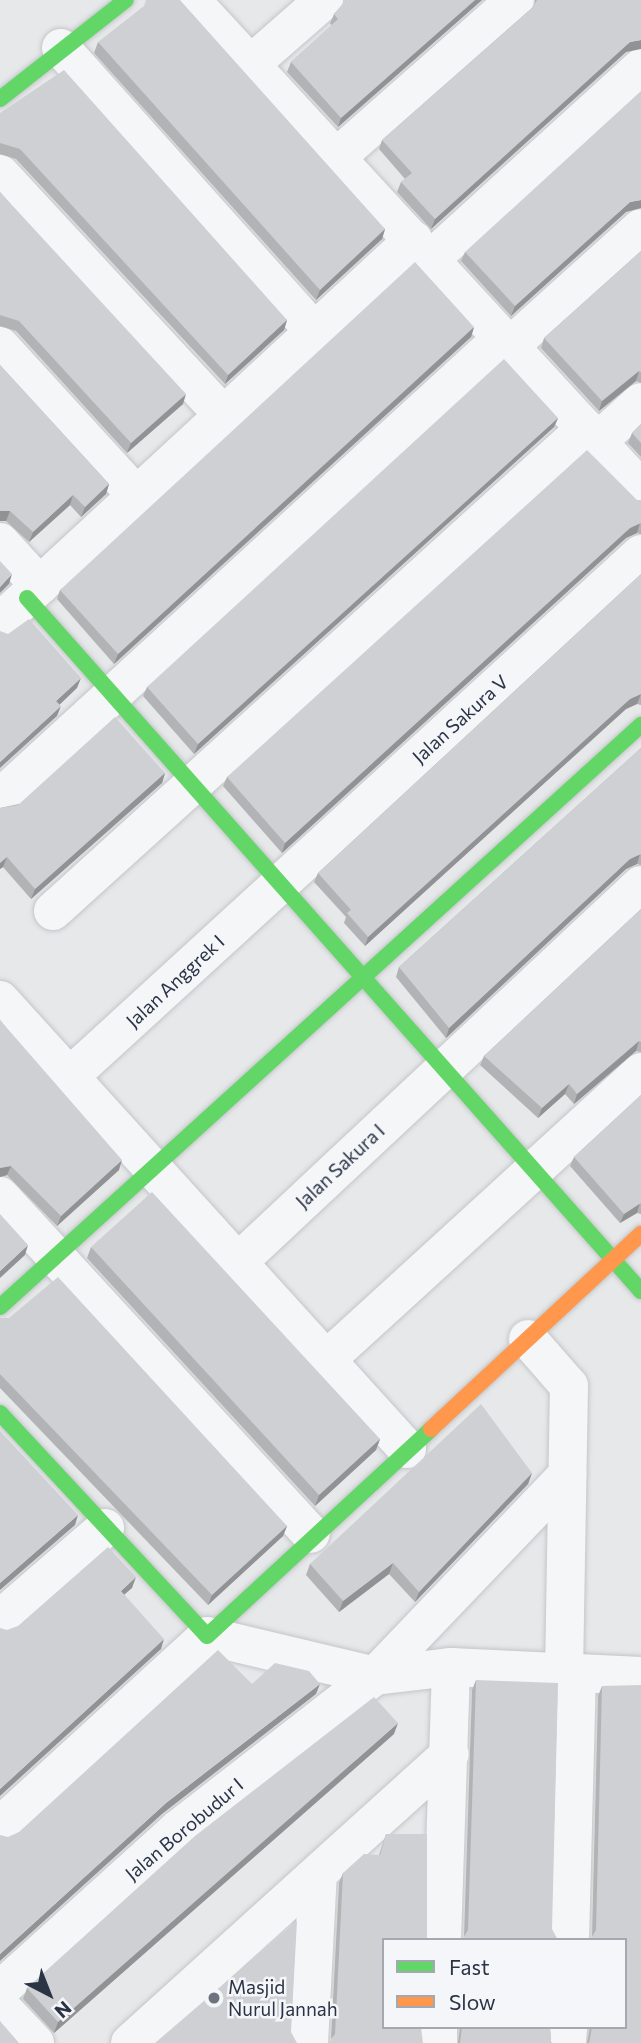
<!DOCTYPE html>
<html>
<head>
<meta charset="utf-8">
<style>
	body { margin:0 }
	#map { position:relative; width:641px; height:2043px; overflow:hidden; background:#e6e8ea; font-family:Commissioner,sans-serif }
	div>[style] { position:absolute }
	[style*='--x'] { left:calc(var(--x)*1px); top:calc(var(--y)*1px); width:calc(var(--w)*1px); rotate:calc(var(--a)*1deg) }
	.roads { filter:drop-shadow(0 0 2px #c4c6c8) drop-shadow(0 0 2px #c4c6c8) }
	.street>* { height:38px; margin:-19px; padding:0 19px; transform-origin:19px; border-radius:19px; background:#f5f6f7 }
	.fast>* { height:16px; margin:-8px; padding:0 8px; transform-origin:8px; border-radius:8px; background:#63d668 }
	.slow>* { height:16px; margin:-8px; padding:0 8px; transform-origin:8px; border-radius:8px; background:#ff974d }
	.wall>* { inset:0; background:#b1b3b5 }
	.shaded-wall>* { inset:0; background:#909294 }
	.building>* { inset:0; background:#ced0d3 }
	.dots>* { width:19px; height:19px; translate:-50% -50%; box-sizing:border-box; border:4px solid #f4f6f9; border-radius:50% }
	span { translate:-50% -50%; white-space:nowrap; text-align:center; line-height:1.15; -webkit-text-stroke:5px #f4f6f9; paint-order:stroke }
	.street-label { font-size:19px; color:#2b3445 }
	.poi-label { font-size:19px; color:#2b3445 }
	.left { translate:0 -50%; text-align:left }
	.legend { position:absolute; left:382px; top:1938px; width:245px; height:91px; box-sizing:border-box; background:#f4f6f9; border:2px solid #a4a8b1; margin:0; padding:9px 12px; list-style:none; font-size:21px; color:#2b3445 }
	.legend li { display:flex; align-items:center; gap:14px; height:35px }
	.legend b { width:35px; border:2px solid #a4a8b1 }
	.north { position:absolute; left:14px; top:1959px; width:70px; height:70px; -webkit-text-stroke:5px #f4f6f9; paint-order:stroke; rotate:138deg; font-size:19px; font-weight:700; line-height:28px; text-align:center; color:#2b3445 }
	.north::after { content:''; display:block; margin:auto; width:24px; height:32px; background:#2b3445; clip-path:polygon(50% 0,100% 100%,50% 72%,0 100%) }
</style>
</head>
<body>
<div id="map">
	<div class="roads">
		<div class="street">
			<div style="--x:191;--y:0;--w:665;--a:47.38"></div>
			<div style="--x:61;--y:48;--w:381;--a:48.2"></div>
			<div style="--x:251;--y:64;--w:97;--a:-41.2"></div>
			<div style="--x:337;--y:157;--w:237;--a:-41.4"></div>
			<div style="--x:0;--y:174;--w:330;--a:47.2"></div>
			<div style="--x:431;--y:259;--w:284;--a:-42.3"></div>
			<div style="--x:0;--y:346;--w:203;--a:47.6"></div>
			<div style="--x:510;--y:346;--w:176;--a:-42"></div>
			<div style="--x:597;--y:442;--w:59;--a:-42.3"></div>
			<div style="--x:0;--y:542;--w:59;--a:47.7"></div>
			<div style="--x:0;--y:622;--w:563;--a:-42.77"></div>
			<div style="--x:0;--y:798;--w:681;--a:-42.5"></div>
			<div style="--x:53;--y:911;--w:719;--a:-42.18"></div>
			<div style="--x:0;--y:1000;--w:606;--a:47.81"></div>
			<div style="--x:69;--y:1077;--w:775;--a:-42.44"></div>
			<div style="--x:0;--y:1196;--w:459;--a:47.4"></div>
			<div style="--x:237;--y:1263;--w:553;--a:-43.1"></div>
			<div style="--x:528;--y:1339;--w:62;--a:48.9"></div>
			<div style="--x:569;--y:1386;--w:288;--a:91"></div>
			<div style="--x:326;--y:1360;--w:427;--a:-42.4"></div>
			<div style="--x:0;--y:1619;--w:139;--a:-40.9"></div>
			<div style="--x:0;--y:1826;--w:281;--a:-42.5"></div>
			<div style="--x:207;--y:1636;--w:173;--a:13.4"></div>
			<div style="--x:375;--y:1676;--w:77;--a:-6.8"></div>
			<div style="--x:451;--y:1667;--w:190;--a:2.7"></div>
			<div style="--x:442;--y:1940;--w:273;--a:-88.1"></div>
			<div style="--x:570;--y:1940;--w:265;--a:-88.5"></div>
			<div style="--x:0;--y:1990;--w:239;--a:-42.1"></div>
			<div style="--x:177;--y:1830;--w:251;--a:-37.9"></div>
			<div style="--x:375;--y:1676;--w:278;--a:-46.3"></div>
			<div style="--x:0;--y:2006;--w:51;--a:46.6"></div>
			<div style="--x:130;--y:2043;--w:431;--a:-42.1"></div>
			<div style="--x:309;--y:2043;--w:169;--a:-87"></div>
			<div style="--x:438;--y:2043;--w:16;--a:-90"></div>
			<div style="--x:567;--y:2043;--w:16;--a:-86"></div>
		</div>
		<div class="fast">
			<div style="--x:0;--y:99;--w:160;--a:-38.2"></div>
			<div style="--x:27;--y:598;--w:926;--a:48.46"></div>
			<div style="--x:0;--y:1307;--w:866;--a:-42.24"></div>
			<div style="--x:0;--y:1413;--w:304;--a:47.1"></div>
			<div style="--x:207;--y:1636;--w:305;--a:-42.7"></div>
		</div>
		<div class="slow">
			<div style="--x:431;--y:1429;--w:287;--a:-42.9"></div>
		</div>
	</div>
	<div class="wall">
		<div style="clip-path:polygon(345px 0,482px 0,338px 127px,287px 72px,291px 62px,332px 25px,330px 24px,334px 14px,345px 2px)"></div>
		<div style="clip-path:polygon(535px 0,641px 0,626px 52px,431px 229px,397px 192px,401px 182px,405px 179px,379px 149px,382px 140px,533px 7px,535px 3px)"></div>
		<div style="clip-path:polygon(98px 42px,385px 229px,382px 239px,316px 300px,94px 53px)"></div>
		<div style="clip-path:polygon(0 113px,287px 320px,284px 330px,225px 384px,16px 159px,0 154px)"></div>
		<div style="clip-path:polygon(0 192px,183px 404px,127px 453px,16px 331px,0 326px)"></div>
		<div style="clip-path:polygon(626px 212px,511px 316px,461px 261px,465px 252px)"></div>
		<div style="clip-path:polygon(641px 251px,641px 383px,636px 381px,599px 411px,541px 348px,544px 338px)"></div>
		<div style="clip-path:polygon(474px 327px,471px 337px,114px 664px,57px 599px,60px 590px)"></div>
		<div style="clip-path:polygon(0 365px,109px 484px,106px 494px,81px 517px,70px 505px,29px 542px,6px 521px)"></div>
		<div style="clip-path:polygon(558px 418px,554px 427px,194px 754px,143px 696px,147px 687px)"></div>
		<div style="clip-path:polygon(641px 424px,641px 457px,628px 443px,632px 433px)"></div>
		<div style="clip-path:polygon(637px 500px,641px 500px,641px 534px,637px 533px,626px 538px,282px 853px,223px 786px,227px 777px)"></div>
		<div style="clip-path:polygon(641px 574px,641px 705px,637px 704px,626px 709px,365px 946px,344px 923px,346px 917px,314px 882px,318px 873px)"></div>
		<div style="clip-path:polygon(641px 748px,641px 865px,637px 864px,626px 869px,446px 1038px,396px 977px,399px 967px)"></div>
		<div style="clip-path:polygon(165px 773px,162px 783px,31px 899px,3px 867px,0 869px,0 808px)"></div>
		<div style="clip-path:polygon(641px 909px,641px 1052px,636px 1051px,574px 1104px,565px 1094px,538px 1118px,480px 1065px,484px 1056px)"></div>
		<div style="clip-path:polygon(0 1020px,119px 1170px,57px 1226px,7px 1175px,0 1177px)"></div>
		<div style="clip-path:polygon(641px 1095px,641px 1214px,637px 1213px,620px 1223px,570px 1166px,574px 1157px)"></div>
		<div style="clip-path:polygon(91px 1247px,380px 1439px,376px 1450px,315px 1506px,87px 1258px)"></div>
		<div style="clip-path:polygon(0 1318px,287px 1526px,283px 1536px,208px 1605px,0 1388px)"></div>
		<div style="clip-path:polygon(532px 1473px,528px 1484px,415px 1602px,389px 1574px,339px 1612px,306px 1575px,310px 1564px)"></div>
		<div style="clip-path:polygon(476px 1680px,552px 1929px,464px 1936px,472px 1690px)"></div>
		<div style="clip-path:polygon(602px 1686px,641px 2043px,587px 2043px,590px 2027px,625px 2027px,592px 1936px,598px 1696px)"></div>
		<div style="clip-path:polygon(394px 1734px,54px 2033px,23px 1999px,27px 1988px)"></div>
		<div style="clip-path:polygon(386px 1834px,427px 1940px,331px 2039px,339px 1883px,343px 1873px,379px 1855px)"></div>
		<div style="clip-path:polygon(460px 2027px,550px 2027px,551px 2042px,552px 2043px,458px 2043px)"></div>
	</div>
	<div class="shaded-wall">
		<div style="clip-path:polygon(475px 0,482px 0,338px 127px,341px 118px)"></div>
		<div style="clip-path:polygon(641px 40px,641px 49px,626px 52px,431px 229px,435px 219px,630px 42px)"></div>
		<div style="clip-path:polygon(641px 200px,641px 208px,626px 212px,511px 316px,515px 306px,630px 202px)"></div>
		<div style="clip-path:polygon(385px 229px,382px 239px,316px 300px,320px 290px)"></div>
		<div style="clip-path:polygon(287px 320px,284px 330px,225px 384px,228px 375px)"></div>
		<div style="clip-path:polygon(474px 327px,471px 337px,114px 664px,118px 654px)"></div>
		<div style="clip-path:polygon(639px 371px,636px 381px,599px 411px,602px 401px)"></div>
		<div style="clip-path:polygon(186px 394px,183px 404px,127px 453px,131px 443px)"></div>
		<div style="clip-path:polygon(558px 418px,554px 427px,194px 754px,198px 744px)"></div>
		<div style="clip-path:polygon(109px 484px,106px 494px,81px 517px,85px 507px)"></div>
		<div style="clip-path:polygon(73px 495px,70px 505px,29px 542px,33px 532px)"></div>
		<div style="clip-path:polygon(0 511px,10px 511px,6px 521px,0 521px)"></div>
		<div style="clip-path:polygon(640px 523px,637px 533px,626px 538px,282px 853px,285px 843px,630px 528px)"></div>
		<div style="clip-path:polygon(12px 574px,9px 584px,0 593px,0 587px)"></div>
		<div style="clip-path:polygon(81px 678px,77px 688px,53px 711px,56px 701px)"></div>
		<div style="clip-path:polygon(641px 694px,637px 704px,626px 709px,365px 946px,368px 937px,630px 699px)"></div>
		<div style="clip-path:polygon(61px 706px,57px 716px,0 768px,0 762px)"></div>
		<div style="clip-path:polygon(165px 773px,162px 783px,31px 899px,35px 889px)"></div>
		<div style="clip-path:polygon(640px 854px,637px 864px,626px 869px,446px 1038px,449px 1028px,630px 859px)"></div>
		<div style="clip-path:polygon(7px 857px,3px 867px,0 869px,0 863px)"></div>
		<div style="clip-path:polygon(639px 1041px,636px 1051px,574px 1104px,577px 1094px)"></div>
		<div style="clip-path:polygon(569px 1084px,565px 1094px,538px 1118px,542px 1108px)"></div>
		<div style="clip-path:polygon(122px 1160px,119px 1170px,57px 1226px,61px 1216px)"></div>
		<div style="clip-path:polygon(11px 1166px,7px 1175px,0 1177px,0 1168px)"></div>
		<div style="clip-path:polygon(640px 1203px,637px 1213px,620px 1223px,624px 1214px)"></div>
		<div style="clip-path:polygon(28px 1245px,25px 1255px,0 1278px,0 1271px)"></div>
		<div style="clip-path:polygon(380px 1439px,376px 1450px,315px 1506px,319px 1495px)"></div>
		<div style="clip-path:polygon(532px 1473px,528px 1484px,415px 1602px,419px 1592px)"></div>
		<div style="clip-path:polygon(78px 1515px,75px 1525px,0 1590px,0 1583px)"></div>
		<div style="clip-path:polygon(287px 1526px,283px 1536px,208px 1605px,212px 1595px)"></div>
		<div style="clip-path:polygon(393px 1563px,389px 1574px,339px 1612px,343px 1601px)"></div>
		<div style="clip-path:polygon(136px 1577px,132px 1588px,117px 1601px,121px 1591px)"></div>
		<div style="clip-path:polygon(164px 1639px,161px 1649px,0 1796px,0 1789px)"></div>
		<div style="clip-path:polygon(320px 1684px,316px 1694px,162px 1814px,0 1961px,0 1954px,166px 1803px)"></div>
		<div style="clip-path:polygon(398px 1723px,394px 1734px,54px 2033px,58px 2022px)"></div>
	</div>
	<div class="building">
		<div style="clip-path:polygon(146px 0,180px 0,385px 229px,320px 290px,98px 42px,144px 6px)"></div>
		<div style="clip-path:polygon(346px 0,475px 0,341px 118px,291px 62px,338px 19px,334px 14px)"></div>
		<div style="clip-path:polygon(537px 0,641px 0,641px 40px,630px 42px,435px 219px,401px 182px,412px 173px,382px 140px,533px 7px)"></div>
		<div style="clip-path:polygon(64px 70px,287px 320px,228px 375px,20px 149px,0 143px,0 113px)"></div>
		<div style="clip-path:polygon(641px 91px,641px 200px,630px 202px,515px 306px,465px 252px)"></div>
		<div style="clip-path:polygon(0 192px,186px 394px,131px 443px,19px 321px,0 315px)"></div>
		<div style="clip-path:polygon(641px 251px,641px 372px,639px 371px,602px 401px,544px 338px)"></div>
		<div style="clip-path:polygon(415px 262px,474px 327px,118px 654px,60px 590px)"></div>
		<div style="clip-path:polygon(504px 359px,558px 418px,198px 744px,147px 687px)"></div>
		<div style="clip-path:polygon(0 365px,109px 484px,85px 507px,73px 495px,33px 532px,10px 511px,0 511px)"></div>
		<div style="clip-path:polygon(641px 424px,641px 443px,632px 433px)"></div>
		<div style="clip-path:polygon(587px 450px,637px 500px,641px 500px,641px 523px,630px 528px,285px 843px,227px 777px)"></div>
		<div style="clip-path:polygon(0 561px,12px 574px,0 587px)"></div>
		<div style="clip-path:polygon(641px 574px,641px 694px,630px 699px,368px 937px,347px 913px,351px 910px,318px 873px)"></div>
		<div style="clip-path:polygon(29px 619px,81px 678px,56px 701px,61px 706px,0 762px,0 631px,8px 634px)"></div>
		<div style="clip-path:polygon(115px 717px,165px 773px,35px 889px,7px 857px,0 863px,0 808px,18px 805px)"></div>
		<div style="clip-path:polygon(641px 748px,641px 854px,630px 859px,449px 1028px,399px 967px)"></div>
		<div style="clip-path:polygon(641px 909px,641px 1042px,639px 1041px,577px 1094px,569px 1084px,542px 1108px,484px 1056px)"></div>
		<div style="clip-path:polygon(0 1020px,122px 1160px,61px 1216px,11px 1166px,0 1168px)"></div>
		<div style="clip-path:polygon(641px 1095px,641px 1203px,624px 1214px,574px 1157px)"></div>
		<div style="clip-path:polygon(152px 1192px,380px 1439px,319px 1495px,91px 1247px)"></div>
		<div style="clip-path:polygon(0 1214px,28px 1245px,0 1271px)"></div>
		<div style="clip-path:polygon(58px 1277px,287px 1526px,212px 1595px,0 1374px,0 1318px,9px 1318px)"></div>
		<div style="clip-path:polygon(481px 1404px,532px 1473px,419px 1592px,393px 1563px,343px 1601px,310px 1564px)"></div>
		<div style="clip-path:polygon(0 1431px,78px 1515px,0 1583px)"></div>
		<div style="clip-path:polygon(108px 1547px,136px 1577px,121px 1591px,164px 1639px,0 1789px,0 1628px,7px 1630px,18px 1626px)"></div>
		<div style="clip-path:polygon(218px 1650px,252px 1684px,275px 1663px,309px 1671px,320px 1684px,166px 1803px,0 1954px,0 1835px,8px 1837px,19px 1832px)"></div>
		<div style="clip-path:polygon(476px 1680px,558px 1683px,552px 1929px,558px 1940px,462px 1940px,468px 1930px)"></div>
		<div style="clip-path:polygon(641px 1685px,641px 2043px,589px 2043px,592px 2027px,625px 2027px,625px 1940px,590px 1940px,596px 1930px,602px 1686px)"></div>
		<div style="clip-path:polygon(374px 1697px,398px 1723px,58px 2022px,27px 1988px,195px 1836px)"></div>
		<div style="clip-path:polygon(386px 1834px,427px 1834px,427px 1940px,384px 1940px,384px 2027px,421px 2027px,423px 2043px,329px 2043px,335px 2034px,343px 1873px,364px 1854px,380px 1855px)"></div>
		<div style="clip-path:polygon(297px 1921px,291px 2032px,297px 2043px,155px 2043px)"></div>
		<div style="clip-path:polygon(0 2021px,19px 2043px,0 2043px)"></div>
		<div style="clip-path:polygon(462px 2027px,550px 2027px,551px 2042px,552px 2043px,460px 2043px)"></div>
	</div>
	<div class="dots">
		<div style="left:214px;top:1998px;background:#6c737f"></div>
	</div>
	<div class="street-label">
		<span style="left:460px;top:719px;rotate:-42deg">Jalan Sakura V</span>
		<span style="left:175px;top:981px;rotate:-43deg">Jalan Anggrek I</span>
		<span style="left:340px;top:1166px;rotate:-43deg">Jalan Sakura I</span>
		<span style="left:184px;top:1829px;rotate:-40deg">Jalan Borobudur I</span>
	</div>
	<div class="poi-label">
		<span class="left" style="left:228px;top:1998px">Masjid<br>Nurul Jannah</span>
	</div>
	<ul class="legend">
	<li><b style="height:9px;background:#63d668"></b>Fast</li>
	<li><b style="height:9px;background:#ff974d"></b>Slow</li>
	</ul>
	<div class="north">N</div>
</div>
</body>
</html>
